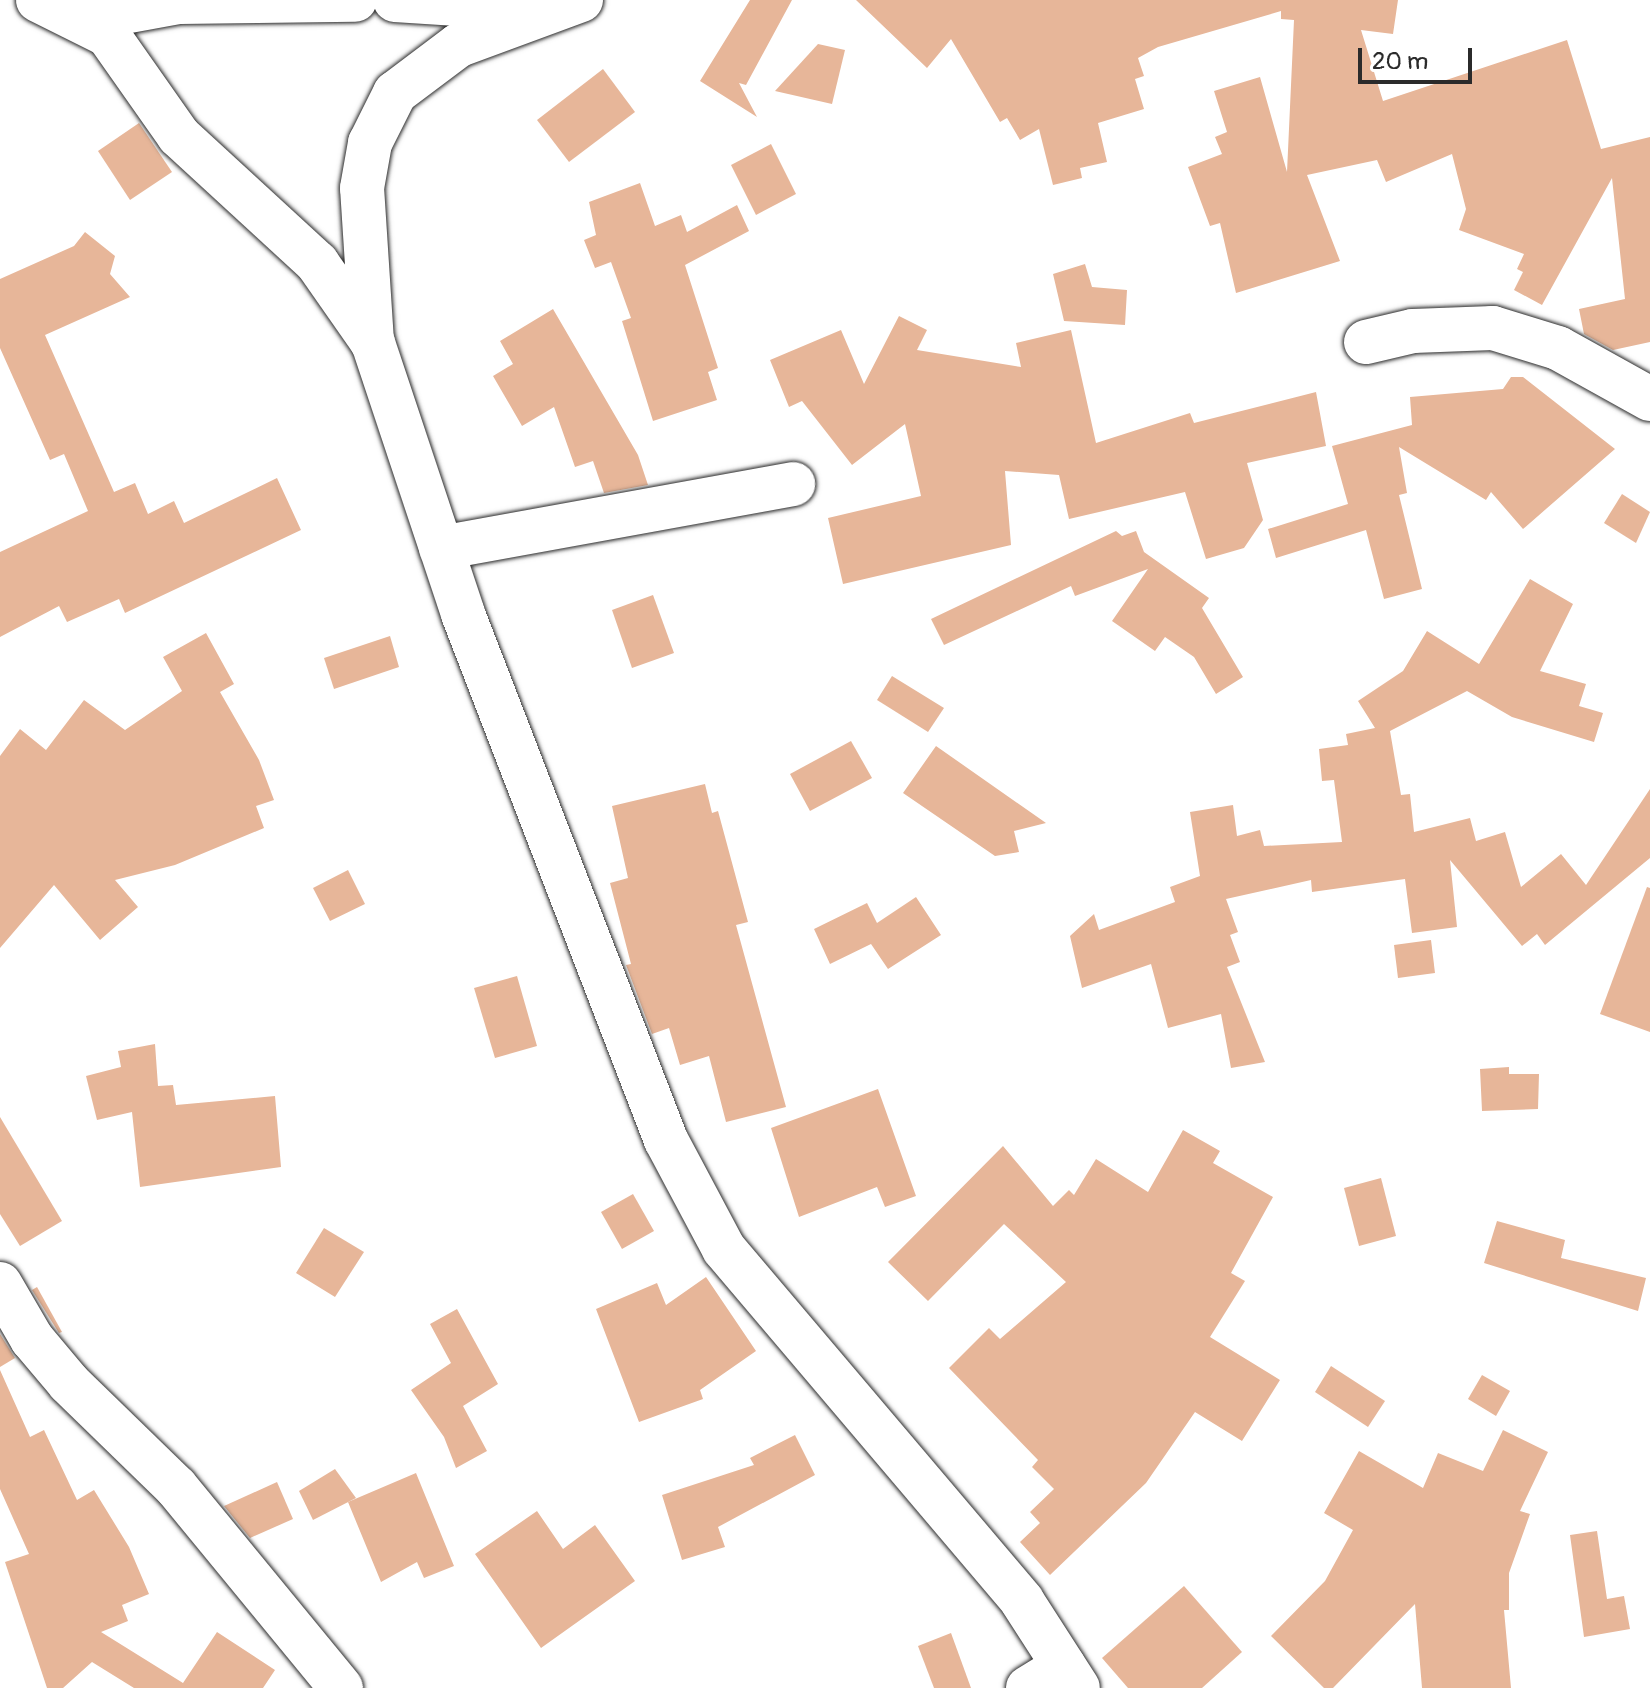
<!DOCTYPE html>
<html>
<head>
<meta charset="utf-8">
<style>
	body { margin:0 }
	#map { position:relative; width:1650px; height:1688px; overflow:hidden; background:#fff; font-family:Pangolin,sans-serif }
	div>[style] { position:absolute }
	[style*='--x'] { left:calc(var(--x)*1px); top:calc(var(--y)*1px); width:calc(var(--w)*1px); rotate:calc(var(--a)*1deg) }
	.building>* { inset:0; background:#e7b699 }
	.roads { filter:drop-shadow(0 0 2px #2b2b2b) drop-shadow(0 0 2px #2b2b2b) }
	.minor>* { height:44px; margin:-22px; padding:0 22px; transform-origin:22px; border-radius:22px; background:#fff }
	span { translate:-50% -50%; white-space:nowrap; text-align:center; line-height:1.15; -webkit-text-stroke:8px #fff; paint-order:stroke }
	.scale { position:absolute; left:1358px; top:48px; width:114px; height:36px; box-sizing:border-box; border:4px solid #2b2b2b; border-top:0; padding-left:10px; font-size:24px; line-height:28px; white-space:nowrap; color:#2b2b2b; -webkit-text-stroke:6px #fff; paint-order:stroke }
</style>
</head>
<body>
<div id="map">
	<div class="building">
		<div style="clip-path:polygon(750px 0,792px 0,746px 85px,739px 83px,757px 117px,700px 81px)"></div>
		<div style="clip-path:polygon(856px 0,1398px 0,1393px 34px,1361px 30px,1383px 101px,1567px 40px,1601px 149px,1650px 137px,1650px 342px,1613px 350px,1584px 334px,1579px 309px,1625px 299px,1612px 178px,1542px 305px,1514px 290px,1523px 272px,1517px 269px,1524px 254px,1459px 230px,1466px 209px,1452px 154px,1386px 182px,1377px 160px,1307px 175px,1340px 261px,1236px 293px,1220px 223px,1210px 226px,1188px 167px,1222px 154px,1215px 137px,1227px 132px,1214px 91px,1260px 77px,1287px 172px,1294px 20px,1281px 19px,1281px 11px,1158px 47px,1138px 58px,1144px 76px,1135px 79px,1144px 109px,1098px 123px,1107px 162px,1080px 168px,1082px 178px,1053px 185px,1039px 129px,1020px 140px,1007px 118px,1000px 122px,951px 39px,927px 68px)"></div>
		<div style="clip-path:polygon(818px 44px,845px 50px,832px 104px,775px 91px)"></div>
		<div style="clip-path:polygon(603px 69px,635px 112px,569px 162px,537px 120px)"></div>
		<div style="clip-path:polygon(139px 123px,172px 172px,130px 200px,98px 151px)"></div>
		<div style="clip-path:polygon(771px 144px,796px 194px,756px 215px,731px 165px)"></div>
		<div style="clip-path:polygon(640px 183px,655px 226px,681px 215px,687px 232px,737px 205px,749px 231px,685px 265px,718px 368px,708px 372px,717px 400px,653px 421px,622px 321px,631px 318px,611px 262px,595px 268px,584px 240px,596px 235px,589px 202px)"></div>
		<div style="clip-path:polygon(85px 232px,115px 256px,110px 274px,130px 297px,45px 335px,114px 492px,135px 483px,148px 514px,174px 501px,184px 523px,277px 478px,301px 530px,125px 613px,119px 599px,67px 622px,59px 606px,0 637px,0 552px,88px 511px,64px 454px,50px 460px,0 348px,0 279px,74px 246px)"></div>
		<div style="clip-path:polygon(1085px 264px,1092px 287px,1127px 290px,1125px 325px,1064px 321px,1053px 274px)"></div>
		<div style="clip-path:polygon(553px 309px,638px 455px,648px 485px,604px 493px,593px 461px,575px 467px,554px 407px,522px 426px,493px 376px,513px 364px,500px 341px)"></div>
		<div style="clip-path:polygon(899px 316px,927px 330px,917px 350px,1021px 367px,1016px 343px,1071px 330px,1096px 443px,1190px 413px,1194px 423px,1316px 392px,1326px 446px,1247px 463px,1263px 520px,1244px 548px,1206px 559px,1185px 492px,1069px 519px,1059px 475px,1005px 471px,1011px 545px,843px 584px,828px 518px,921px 496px,905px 424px,852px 465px,802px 401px,789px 407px,770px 360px,841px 330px,864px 384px)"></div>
		<div style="clip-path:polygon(1511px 377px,1523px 377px,1615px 449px,1523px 529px,1491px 492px,1486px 500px,1399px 447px,1407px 493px,1399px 495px,1422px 589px,1384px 599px,1366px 530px,1276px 558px,1268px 529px,1348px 504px,1332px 446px,1412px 425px,1410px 397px,1503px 389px)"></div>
		<div style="clip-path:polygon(1622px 494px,1650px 512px,1636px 543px,1604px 523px)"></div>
		<div style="clip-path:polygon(1116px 531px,1122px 536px,1136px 531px,1144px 552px,1209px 598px,1202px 608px,1243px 677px,1216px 694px,1194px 657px,1165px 637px,1155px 651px,1112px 621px,1148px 569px,1075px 596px,1071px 586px,944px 645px,931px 619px)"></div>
		<div style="clip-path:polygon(1530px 579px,1573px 604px,1540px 671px,1586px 684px,1579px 706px,1603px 713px,1594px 742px,1512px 717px,1467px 691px,1390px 731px,1401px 795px,1410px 794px,1414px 832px,1470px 818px,1476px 841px,1505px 832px,1521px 887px,1561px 854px,1586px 885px,1650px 789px,1650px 858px,1545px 945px,1537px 934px,1522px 946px,1450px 860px,1457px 927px,1412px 933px,1405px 879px,1312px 892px,1311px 880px,1226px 899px,1238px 932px,1230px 935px,1240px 962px,1227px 967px,1265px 1062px,1231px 1068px,1221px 1014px,1168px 1028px,1151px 964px,1082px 988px,1070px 936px,1094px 914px,1099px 930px,1175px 902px,1170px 887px,1200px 876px,1190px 812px,1233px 805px,1237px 836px,1260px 830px,1264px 846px,1342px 842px,1334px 780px,1322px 781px,1319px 749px,1348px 745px,1346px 734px,1375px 728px,1358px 701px,1403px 671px,1427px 631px,1479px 664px)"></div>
		<div style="clip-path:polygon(653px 595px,674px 653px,632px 668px,612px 610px)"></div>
		<div style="clip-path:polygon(206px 633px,234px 684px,220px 692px,259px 760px,274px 800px,256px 806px,264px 828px,175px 865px,115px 880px,138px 907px,100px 940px,54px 885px,0 948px,0 756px,20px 729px,46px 750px,84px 700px,125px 730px,182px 691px,163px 657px)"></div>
		<div style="clip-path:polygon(390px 636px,399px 667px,334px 689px,324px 658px)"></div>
		<div style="clip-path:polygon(892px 676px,944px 708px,928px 732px,877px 700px)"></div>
		<div style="clip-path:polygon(851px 741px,872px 778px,810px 811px,790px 774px)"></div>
		<div style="clip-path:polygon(936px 746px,1046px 823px,1014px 831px,1019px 852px,995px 856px,903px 793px)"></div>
		<div style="clip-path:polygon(705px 784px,712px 813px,718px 811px,748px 922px,736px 925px,786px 1107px,726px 1122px,709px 1056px,680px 1065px,669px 1028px,652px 1034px,626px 965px,631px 964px,610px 883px,628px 878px,612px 806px)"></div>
		<div style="clip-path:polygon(348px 870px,365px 904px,330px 921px,313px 888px)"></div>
		<div style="clip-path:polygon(1647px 887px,1650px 888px,1650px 1032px,1600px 1014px)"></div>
		<div style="clip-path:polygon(916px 897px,941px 935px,888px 969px,871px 944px,830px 964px,814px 929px,867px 903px,877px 923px)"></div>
		<div style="clip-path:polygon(1431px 940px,1435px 973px,1398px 978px,1394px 945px)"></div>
		<div style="clip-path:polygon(517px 976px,537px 1046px,495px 1058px,474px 988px)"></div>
		<div style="clip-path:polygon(155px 1044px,158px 1086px,173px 1085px,176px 1105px,275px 1096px,281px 1167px,140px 1187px,132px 1112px,97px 1120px,86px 1076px,121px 1067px,118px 1051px)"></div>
		<div style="clip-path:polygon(1509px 1067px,1509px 1074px,1539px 1074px,1538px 1109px,1482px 1111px,1480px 1069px)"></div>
		<div style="clip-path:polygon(878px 1089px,916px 1196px,885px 1207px,877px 1187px,799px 1217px,771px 1128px)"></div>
		<div style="clip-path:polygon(0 1117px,62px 1221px,20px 1246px,0 1214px)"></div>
		<div style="clip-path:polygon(1183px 1130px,1220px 1151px,1213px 1163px,1273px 1197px,1231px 1273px,1245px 1281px,1210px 1337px,1280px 1380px,1242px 1441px,1195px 1412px,1146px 1483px,1050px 1575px,1020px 1542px,1040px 1523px,1030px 1512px,1054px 1489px,1032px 1467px,1038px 1460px,949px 1368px,989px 1328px,1000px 1339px,1066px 1282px,1004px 1224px,928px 1301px,888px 1262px,1003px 1146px,1053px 1206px,1069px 1190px,1074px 1195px,1096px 1159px,1148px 1192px)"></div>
		<div style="clip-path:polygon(1381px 1178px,1396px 1236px,1359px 1246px,1344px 1188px)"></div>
		<div style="clip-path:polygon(633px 1194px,654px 1231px,622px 1249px,601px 1212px)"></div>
		<div style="clip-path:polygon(1497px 1221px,1565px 1240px,1561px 1258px,1646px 1278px,1638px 1311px,1484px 1263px)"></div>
		<div style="clip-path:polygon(324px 1228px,364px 1252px,335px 1297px,296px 1273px)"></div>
		<div style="clip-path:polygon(706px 1277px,756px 1351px,700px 1390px,703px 1399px,639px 1422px,596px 1309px,657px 1283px,666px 1305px)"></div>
		<div style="clip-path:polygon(37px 1287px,62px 1332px,59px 1333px,32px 1290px)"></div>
		<div style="clip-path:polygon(457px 1309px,498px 1384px,463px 1406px,487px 1451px,456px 1468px,444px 1437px,411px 1390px,451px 1363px,430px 1324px)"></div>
		<div style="clip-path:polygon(0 1334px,15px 1358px,0 1367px)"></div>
		<div style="clip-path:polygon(1331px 1366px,1385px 1401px,1368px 1427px,1315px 1392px)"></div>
		<div style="clip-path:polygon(0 1370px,30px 1437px,44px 1430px,77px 1500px,94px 1490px,129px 1547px,149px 1594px,122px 1605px,128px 1621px,101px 1632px,183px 1683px,217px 1632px,275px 1670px,263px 1688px,134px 1688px,92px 1662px,63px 1688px,47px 1688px,5px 1562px,29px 1554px,0 1489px)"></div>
		<div style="clip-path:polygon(1482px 1375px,1510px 1391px,1496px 1416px,1468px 1399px)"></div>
		<div style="clip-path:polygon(1503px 1430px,1548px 1452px,1520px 1511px,1530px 1514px,1509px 1573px,1509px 1610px,1504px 1610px,1511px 1688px,1422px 1688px,1415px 1604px,1333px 1688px,1324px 1688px,1271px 1636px,1325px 1581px,1353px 1530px,1324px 1513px,1359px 1451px,1423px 1488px,1438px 1453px,1483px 1471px)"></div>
		<div style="clip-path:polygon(795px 1435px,815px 1475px,718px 1527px,725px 1547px,682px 1560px,662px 1495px,754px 1465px,750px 1458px)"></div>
		<div style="clip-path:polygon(335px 1469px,356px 1498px,313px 1520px,299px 1491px)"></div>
		<div style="clip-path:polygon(416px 1473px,454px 1566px,424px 1578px,417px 1562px,381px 1582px,348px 1502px)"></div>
		<div style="clip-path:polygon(277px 1482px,293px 1519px,250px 1538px,224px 1506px)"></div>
		<div style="clip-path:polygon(537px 1511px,563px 1549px,595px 1525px,635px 1581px,541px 1648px,475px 1554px)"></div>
		<div style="clip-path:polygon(1597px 1531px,1607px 1599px,1624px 1596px,1630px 1629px,1584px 1637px,1570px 1535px)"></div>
		<div style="clip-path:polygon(1184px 1586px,1242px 1652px,1202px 1688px,1128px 1688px,1102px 1658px)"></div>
		<div style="clip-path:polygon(951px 1633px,971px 1688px,934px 1688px,918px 1646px)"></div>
	</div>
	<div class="roads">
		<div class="minor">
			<div style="--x:38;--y:0;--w:78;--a:26.6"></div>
			<div style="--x:108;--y:35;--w:123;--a:54.9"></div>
			<div style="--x:179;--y:136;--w:188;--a:42.6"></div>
			<div style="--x:317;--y:263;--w:98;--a:55"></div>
			<div style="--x:373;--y:343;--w:286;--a:71.6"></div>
			<div style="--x:463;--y:614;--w:564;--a:68.9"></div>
			<div style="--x:666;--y:1140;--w:123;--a:62"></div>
			<div style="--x:724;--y:1249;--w:461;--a:49.7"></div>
			<div style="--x:1022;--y:1601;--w:103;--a:57.2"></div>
			<div style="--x:395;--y:0;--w:141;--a:3.7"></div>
			<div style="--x:85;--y:19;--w:96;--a:-10.3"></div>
			<div style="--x:179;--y:2;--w:176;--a:-0.7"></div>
			<div style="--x:372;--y:342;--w:154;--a:-93.7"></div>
			<div style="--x:362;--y:188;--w:46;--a:-79.9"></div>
			<div style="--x:370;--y:143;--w:56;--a:-63.4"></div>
			<div style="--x:395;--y:93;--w:80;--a:-36.9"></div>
			<div style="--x:459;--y:45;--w:130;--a:-20.2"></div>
			<div style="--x:1366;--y:342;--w:48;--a:-13.2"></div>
			<div style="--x:1413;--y:331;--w:80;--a:-2.1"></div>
			<div style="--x:1493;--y:328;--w:68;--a:17.1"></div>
			<div style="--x:1558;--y:348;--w:105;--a:29"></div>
			<div style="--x:441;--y:548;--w:358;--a:-10.3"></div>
			<div style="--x:0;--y:1284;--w:64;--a:59.8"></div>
			<div style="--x:32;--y:1339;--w:57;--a:49.9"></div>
			<div style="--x:69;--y:1383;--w:149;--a:44.2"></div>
			<div style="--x:176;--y:1487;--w:260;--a:50.6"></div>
			<div style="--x:1028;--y:1688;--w:42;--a:-31.4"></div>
		</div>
	</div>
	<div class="scale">20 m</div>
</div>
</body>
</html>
